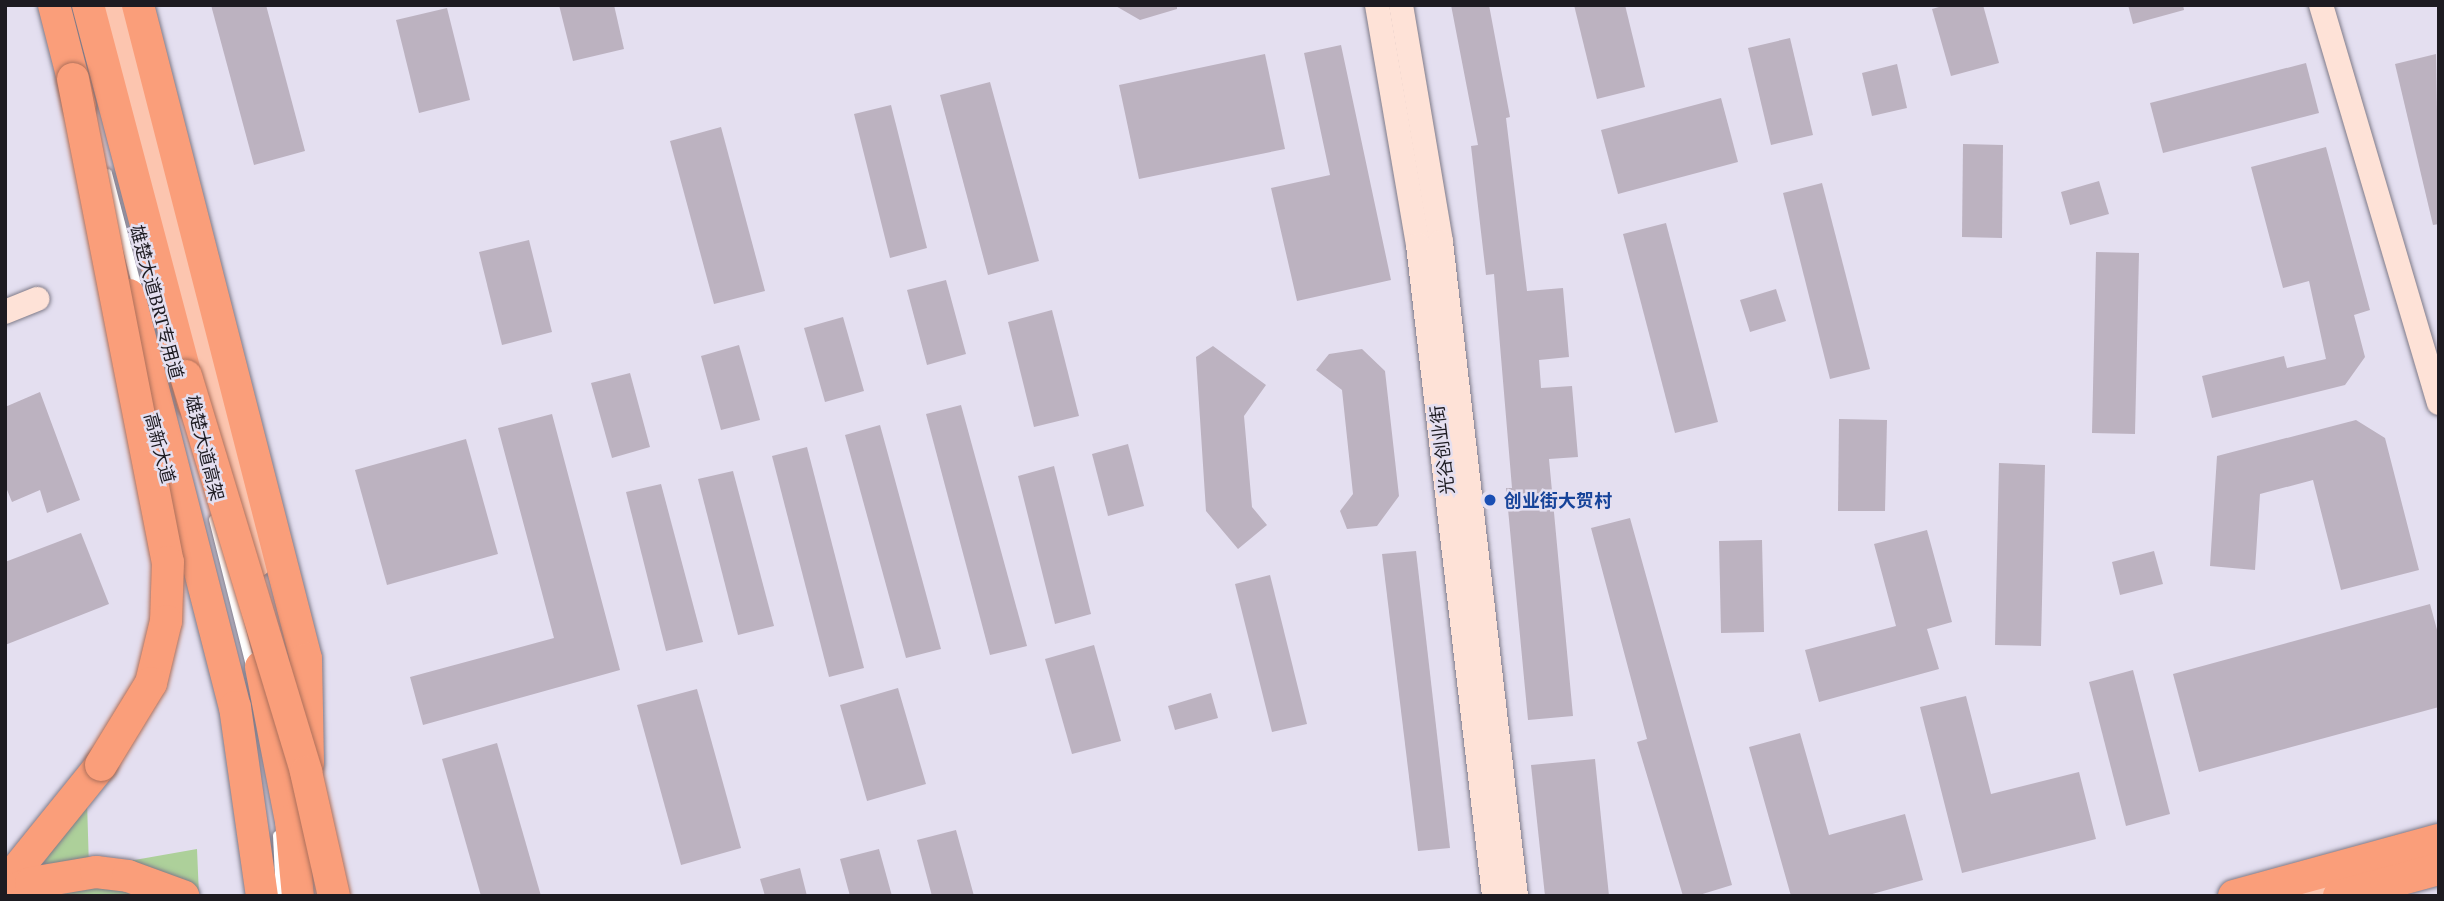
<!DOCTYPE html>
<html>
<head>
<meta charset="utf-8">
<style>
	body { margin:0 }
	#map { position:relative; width:2444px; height:901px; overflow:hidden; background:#e4dff0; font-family:"PT Serif","Noto Sans SC",serif }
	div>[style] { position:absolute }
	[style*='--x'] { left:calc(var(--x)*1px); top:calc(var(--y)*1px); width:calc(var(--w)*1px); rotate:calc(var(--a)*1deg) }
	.green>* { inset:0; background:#add09a }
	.building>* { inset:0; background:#bcb2c0 }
	.roads { filter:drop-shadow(0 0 2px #7e7a88) drop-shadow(0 0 2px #7e7a88) }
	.lane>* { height:9px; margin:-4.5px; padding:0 4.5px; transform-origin:4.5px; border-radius:4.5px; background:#fff }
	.secondary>* { height:24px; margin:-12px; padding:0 12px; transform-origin:12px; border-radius:12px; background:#fee2d7 }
	.primary>* { height:26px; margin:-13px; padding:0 13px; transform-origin:13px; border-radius:13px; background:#fcc5af }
	.highway>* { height:32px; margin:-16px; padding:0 16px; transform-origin:16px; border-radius:16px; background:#fa9e7a }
	.bridges { filter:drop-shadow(0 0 2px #ad705b) drop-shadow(0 0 2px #ad705b) }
	.highway-bridge>* { height:32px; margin:-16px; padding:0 16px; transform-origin:16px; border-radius:16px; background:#fa9e7a }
	.dots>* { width:19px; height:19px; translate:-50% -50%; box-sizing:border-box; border:4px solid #e4dff0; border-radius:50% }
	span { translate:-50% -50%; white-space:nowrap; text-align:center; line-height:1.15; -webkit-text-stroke:5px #e4dff0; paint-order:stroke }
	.street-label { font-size:18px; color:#1d1b21 }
	.transit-label { font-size:18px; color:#164399; font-weight:700 }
	.left { translate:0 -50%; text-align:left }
	.frame { position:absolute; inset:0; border:7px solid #1d1b21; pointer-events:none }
</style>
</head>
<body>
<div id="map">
	<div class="green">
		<div style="clip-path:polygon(87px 801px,89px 868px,197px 849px,199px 896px,20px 896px)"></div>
	</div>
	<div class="building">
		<div style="clip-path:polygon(211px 5px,266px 5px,305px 151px,254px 165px)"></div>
		<div style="clip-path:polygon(559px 5px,614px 5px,624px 49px,573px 61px)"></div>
		<div style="clip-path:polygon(1114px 5px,1177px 5px,1177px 9px,1140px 20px)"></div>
		<div style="clip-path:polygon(1451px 5px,1489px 5px,1510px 117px,1506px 118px,1527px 291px,1563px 288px,1569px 357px,1539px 360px,1541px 388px,1572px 386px,1578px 457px,1549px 459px,1573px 716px,1528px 720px,1506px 488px,1512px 488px,1494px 274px,1486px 275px,1471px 146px,1478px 145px)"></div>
		<div style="clip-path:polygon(1574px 5px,1625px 5px,1645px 87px,1597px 99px)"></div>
		<div style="clip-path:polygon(1946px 5px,1983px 5px,1999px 63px,1951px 76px,1932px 9px)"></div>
		<div style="clip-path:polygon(2128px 5px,2183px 5px,2184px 10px,2133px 24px)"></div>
		<div style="clip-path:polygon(447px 8px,470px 100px,419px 113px,396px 20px)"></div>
		<div style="clip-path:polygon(1790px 38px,1813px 135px,1771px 145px,1748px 48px)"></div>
		<div style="clip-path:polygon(1341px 45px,1391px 280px,1297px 301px,1271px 188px,1330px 175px,1304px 53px)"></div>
		<div style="clip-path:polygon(1265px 54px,1285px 149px,1139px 179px,1119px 85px)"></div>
		<div style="clip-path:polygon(2436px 54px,2439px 224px,2433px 225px,2395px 64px)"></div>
		<div style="clip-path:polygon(2306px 63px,2319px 113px,2163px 153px,2150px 103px)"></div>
		<div style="clip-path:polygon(1897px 64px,1907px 108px,1872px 116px,1862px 73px)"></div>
		<div style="clip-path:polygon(990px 82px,1039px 261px,988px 275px,940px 95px)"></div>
		<div style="clip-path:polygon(1721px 98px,1738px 162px,1618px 194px,1601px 130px)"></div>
		<div style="clip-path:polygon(891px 105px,927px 248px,890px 258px,854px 114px)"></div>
		<div style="clip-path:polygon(721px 127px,765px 291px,714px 304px,670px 141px)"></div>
		<div style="clip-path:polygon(1963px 144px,2003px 145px,2002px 238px,1962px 237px)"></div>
		<div style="clip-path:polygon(2326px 147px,2370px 310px,2354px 315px,2365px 357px,2345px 385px,2212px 418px,2202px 376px,2284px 356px,2287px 368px,2326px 359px,2309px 281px,2283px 288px,2251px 167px)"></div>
		<div style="clip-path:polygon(2099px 181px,2109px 214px,2070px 225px,2061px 192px)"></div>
		<div style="clip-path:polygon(1822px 183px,1870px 369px,1830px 379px,1783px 193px)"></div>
		<div style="clip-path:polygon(1666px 223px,1718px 422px,1675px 433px,1623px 234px)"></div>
		<div style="clip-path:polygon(529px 240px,552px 332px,502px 345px,479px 252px)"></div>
		<div style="clip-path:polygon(2096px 252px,2139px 253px,2135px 434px,2092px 433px)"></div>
		<div style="clip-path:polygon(946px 280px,966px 354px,927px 365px,907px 290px)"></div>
		<div style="clip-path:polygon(1776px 289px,1786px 321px,1750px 332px,1740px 300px)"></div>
		<div style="clip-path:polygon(1052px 310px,1079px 416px,1034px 427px,1008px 322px)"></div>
		<div style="clip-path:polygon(843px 317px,864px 391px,825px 402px,804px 328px)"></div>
		<div style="clip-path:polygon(739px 345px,760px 420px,721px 430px,701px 356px)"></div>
		<div style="clip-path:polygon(1213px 346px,1266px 385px,1244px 416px,1252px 507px,1267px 525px,1238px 549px,1206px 511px,1196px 357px)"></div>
		<div style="clip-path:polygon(1362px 349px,1385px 371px,1399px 496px,1377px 526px,1347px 529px,1340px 511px,1353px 494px,1342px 390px,1316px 370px,1329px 354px)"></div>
		<div style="clip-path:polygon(630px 373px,650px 447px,612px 458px,591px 383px)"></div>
		<div style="clip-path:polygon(40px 392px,80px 500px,47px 513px,40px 490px,12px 502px,5px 485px,5px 407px)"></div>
		<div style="clip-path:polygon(961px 405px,1027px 646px,990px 655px,926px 414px)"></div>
		<div style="clip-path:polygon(552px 414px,620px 670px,423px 725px,410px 677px,554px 638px,498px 428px)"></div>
		<div style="clip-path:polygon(1839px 419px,1887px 420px,1885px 511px,1838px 511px)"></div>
		<div style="clip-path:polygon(2356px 420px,2385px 438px,2419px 570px,2341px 590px,2313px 480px,2260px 494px,2255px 570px,2210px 566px,2217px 456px)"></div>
		<div style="clip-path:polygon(880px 425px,941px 649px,906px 658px,845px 435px)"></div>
		<div style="clip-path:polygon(466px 439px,498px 554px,387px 585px,355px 470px)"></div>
		<div style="clip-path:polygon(1128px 444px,1144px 506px,1108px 516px,1092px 454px)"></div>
		<div style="clip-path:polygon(807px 447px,864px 668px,829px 677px,772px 456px)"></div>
		<div style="clip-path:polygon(1999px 463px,2045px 465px,2041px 646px,1995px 645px)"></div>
		<div style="clip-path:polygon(1054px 466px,1091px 614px,1055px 624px,1018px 476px)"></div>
		<div style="clip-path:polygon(733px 471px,774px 626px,738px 635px,698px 479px)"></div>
		<div style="clip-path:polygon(661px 484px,703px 642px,666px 651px,626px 492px)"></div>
		<div style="clip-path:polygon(1630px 518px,1732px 885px,1696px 896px,1683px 896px,1637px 742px,1647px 739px,1591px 528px)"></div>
		<div style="clip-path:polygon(1927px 530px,1952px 622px,1927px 629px,1939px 669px,1819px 702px,1805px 650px,1896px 626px,1874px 544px)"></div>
		<div style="clip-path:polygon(81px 533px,109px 604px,5px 645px,5px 562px)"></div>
		<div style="clip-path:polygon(1762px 540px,1764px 632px,1721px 633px,1719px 541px)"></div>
		<div style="clip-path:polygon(1416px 551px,1450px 848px,1418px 851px,1382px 554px)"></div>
		<div style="clip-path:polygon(2154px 551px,2163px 584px,2120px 595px,2112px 562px)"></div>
		<div style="clip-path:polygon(1270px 575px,1307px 724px,1272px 732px,1235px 584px)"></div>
		<div style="clip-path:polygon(2430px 604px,2439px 637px,2439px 707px,2199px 772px,2173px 674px)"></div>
		<div style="clip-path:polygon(1094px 645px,1121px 741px,1072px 754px,1045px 659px)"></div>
		<div style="clip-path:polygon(2133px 670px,2170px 814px,2126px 826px,2089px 682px)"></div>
		<div style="clip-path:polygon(898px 688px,926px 784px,867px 801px,840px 705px)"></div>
		<div style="clip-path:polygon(697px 689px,741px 848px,681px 865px,637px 705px)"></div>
		<div style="clip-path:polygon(1211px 693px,1218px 718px,1175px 730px,1168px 706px)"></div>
		<div style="clip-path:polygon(1966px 696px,1991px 794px,2079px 772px,2096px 839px,1962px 873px,1920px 707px)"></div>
		<div style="clip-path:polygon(1800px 733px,1829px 835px,1905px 814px,1923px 880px,1865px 896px,1791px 896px,1749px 747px)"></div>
		<div style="clip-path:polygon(497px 743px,541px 896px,481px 896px,442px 759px)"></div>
		<div style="clip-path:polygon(1595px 759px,1609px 896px,1545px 896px,1531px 765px)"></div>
		<div style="clip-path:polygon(956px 830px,974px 896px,932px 896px,917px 840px)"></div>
		<div style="clip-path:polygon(879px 849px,892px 896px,850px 896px,840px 859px)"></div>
		<div style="clip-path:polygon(800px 868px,807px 896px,765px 896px,760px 879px)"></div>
	</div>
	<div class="roads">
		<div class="lane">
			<div style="--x:107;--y:173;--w:122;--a:75.3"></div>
			<div style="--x:213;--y:519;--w:155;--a:75.8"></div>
			<div style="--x:277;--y:835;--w:61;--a:87.2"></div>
		</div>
		<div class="secondary">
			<div style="--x:1377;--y:5;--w:243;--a:80.3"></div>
			<div style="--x:1418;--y:245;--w:655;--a:83.34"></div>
			<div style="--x:1401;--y:5;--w:240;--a:80.4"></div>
			<div style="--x:1441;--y:242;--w:658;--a:83.46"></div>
			<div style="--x:2321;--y:5;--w:415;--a:73.5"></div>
			<div style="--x:5;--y:312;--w:35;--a:-22"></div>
		</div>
		<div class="primary">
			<div style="--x:114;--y:5;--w:577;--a:75.55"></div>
			<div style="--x:2312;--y:896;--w:46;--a:-15.3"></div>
		</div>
		<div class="highway">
			<div style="--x:54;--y:5;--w:104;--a:75.6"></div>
			<div style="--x:88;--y:5;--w:412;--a:75.2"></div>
			<div style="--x:138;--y:5;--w:675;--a:75.59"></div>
			<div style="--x:306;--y:659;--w:104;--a:88.9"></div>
			<div style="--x:129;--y:295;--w:425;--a:75.6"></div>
			<div style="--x:235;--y:707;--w:191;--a:81.9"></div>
			<div style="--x:261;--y:667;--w:157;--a:79"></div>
			<div style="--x:291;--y:821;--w:75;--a:84.7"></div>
			<div style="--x:5;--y:884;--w:153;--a:-51.1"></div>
			<div style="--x:5;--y:893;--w:28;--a:-21"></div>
			<div style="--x:31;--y:883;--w:66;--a:-9.6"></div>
			<div style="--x:96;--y:872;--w:32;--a:7"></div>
			<div style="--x:128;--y:876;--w:59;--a:20"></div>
			<div style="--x:2234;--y:896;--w:213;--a:-15.3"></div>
			<div style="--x:2339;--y:896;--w:104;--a:-15.1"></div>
		</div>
	</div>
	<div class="bridges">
		<div class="highway-bridge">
			<div style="--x:73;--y:79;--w:492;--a:78.9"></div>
			<div style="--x:168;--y:562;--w:59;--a:91.9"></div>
			<div style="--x:166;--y:621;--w:64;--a:103.6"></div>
			<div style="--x:151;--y:683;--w:96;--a:121.4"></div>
			<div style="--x:186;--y:376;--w:414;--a:73.1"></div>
			<div style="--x:306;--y:772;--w:127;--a:77.3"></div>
		</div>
	</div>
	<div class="dots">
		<div style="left:1490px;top:500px;background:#1a4fb4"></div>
	</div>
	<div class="street-label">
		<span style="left:157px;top:302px;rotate:75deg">雄楚大道BRT专用道</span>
		<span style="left:160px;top:448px;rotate:75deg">高新大道</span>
		<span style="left:205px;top:448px;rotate:76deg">雄楚大道高架</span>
		<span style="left:1442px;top:450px;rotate:-97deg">光谷创业街</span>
	</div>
	<div class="transit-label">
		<span class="left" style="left:1504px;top:500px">创业街大贺村</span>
	</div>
	<div class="frame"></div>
</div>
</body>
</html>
